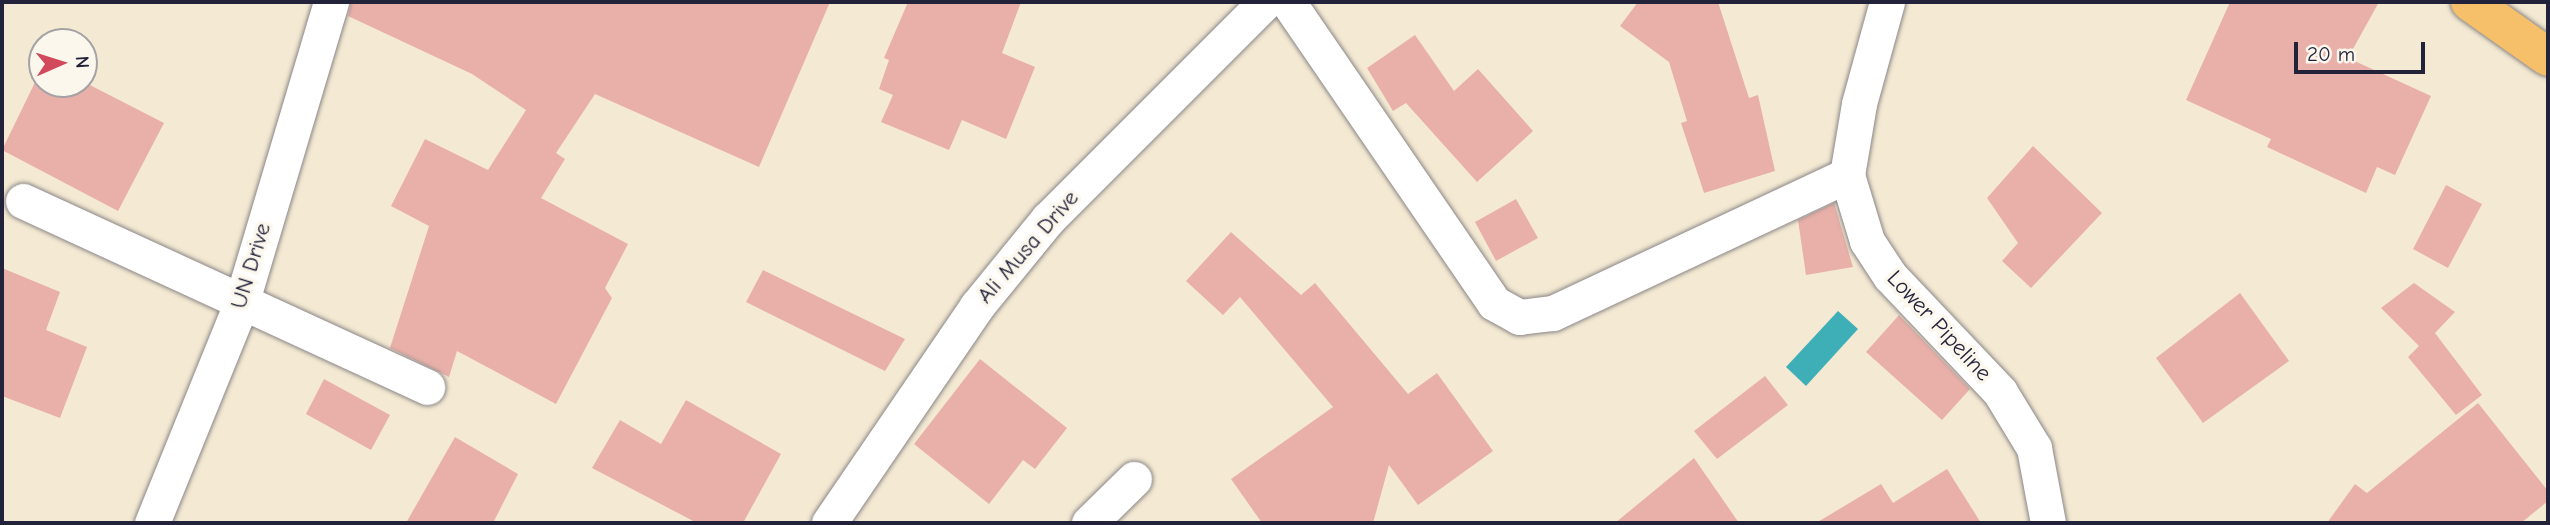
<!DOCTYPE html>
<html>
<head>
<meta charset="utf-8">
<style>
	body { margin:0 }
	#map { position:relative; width:2550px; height:525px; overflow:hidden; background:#f4ead3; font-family:"Comic Neue",sans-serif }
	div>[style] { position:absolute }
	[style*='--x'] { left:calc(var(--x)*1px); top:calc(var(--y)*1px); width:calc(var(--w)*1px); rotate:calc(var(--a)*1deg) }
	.water>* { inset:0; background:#3eafb7 }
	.building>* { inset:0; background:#e9b0a9 }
	.roads { filter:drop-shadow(0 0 2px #8b8687) drop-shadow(0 0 2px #8b8687) }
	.street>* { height:35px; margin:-17.5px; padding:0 17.5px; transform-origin:17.5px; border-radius:17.5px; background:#fff }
	.primary>* { height:38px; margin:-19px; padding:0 19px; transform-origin:19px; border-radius:19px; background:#f6c06b }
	span { translate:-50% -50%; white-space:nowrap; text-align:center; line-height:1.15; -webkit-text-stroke:7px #fbf7ec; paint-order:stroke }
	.street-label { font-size:23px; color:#22223b }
	.frame { position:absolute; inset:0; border:4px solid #22223b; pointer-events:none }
	.north { position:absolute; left:28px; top:28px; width:70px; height:70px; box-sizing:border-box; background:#fbf7ec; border:2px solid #a4a2a5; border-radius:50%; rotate:87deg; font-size:19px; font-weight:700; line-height:28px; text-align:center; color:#22223b }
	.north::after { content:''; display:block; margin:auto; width:24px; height:32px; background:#d1495b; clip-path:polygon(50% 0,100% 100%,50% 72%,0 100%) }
	.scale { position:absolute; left:2294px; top:42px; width:131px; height:32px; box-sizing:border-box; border:4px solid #22223b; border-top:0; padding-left:9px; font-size:21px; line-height:24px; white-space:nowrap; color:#22223b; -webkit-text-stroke:5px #fbf7ec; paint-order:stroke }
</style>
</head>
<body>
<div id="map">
	<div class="water">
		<div style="clip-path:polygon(1838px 311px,1858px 329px,1806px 386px,1786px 367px)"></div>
	</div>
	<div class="building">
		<div style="clip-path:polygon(351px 2px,830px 2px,759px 167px,595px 94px,556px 153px,565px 159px,541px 198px,628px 244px,605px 288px,612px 298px,556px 404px,457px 351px,449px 377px,390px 348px,429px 226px,391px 206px,425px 139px,488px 170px,526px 110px,472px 74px,348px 16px)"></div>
		<div style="clip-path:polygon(908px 2px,1021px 2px,1002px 53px,1035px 67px,1006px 139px,962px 120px,949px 150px,881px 122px,893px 95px,879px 89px,889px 60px,884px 58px)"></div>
		<div style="clip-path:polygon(1638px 2px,1718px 2px,1749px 98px,1758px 95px,1775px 171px,1704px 193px,1681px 123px,1687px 121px,1669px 62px,1620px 26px)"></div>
		<div style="clip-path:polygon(2230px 2px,2379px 2px,2348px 58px,2431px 96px,2395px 175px,2377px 167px,2366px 193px,2267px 147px,2271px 139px,2186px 100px)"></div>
		<div style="clip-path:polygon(1415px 35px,1454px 91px,1478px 69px,1533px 131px,1477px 182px,1406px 103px,1393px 111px,1367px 68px)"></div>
		<div style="clip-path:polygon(42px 68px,42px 84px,84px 82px,164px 123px,118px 211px,2px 150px)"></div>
		<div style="clip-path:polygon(2033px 146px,2102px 213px,2031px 288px,2002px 261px,2018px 243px,1987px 198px)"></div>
		<div style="clip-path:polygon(2446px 185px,2482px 204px,2448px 268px,2413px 249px)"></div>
		<div style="clip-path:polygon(1516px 199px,1538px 238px,1496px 261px,1475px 222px)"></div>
		<div style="clip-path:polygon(1834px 203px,1853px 267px,1806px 275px,1798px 220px)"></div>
		<div style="clip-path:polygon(1231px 232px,1301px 295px,1315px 283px,1408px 394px,1437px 373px,1493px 451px,1418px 505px,1389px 465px,1373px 523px,1262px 523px,1231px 479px,1333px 407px,1240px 297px,1223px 315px,1186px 281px)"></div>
		<div style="clip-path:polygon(2px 268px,60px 292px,46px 330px,87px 347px,60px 418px,2px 396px)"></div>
		<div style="clip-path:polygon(763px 270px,905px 339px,885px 371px,746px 302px)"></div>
		<div style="clip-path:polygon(2414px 283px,2455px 312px,2435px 333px,2482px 395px,2456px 415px,2408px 357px,2419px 346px,2381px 308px)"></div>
		<div style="clip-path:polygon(2240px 293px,2289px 361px,2203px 423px,2156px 358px)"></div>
		<div style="clip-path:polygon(1899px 315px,1970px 389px,1942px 420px,1866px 352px)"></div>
		<div style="clip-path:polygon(980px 359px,1067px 428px,1035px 469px,1023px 460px,989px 504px,914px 444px)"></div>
		<div style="clip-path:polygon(1765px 376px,1788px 405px,1717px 459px,1694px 431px)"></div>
		<div style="clip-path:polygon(324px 379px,390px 415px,371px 450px,306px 414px)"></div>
		<div style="clip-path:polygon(686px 400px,781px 454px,743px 523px,697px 523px,592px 468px,620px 420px,661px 444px)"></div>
		<div style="clip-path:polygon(2478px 403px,2548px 491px,2548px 501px,2521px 523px,2327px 523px,2355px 484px,2367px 493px)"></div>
		<div style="clip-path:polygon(455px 437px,518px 474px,493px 523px,406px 523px)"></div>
		<div style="clip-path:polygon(1694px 458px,1739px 523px,1615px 523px)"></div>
		<div style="clip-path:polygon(1947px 469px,1981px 523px,1816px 523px,1881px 484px,1893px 503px)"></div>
	</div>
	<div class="roads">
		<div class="street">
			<div style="--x:1288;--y:2;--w:365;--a:55.6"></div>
			<div style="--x:1494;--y:303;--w:29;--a:29"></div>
			<div style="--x:1519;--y:317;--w:34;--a:-7"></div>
			<div style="--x:1553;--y:313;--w:325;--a:-25.1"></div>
			<div style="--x:1887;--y:2;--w:106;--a:105.4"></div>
			<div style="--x:1859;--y:104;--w:72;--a:99.6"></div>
			<div style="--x:1847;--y:175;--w:69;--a:73.1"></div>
			<div style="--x:1867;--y:241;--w:42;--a:56.7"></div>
			<div style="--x:1890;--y:276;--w:160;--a:46.5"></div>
			<div style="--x:2000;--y:392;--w:66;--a:58.7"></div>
			<div style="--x:2034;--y:448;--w:76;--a:79.4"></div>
			<div style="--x:23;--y:201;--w:445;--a:24.7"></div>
			<div style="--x:152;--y:523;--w:236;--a:-67.9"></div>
			<div style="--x:241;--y:304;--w:315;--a:-73.4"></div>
			<div style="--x:829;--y:523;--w:263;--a:-55.7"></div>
			<div style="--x:977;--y:306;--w:112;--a:-50.8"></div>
			<div style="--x:1048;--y:219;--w:307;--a:-45"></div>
			<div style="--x:1089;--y:523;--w:63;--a:-44.4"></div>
		</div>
		<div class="primary">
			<div style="--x:2470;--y:2;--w:95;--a:35.2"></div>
		</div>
	</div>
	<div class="street-label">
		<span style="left:1028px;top:247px;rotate:-49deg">Ali Musa Drive</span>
		<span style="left:251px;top:266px;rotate:-73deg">UN Drive</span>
		<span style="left:1939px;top:326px;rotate:47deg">Lower Pipeline</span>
	</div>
	<div class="frame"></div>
	<div class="north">N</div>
	<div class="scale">20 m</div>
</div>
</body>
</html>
